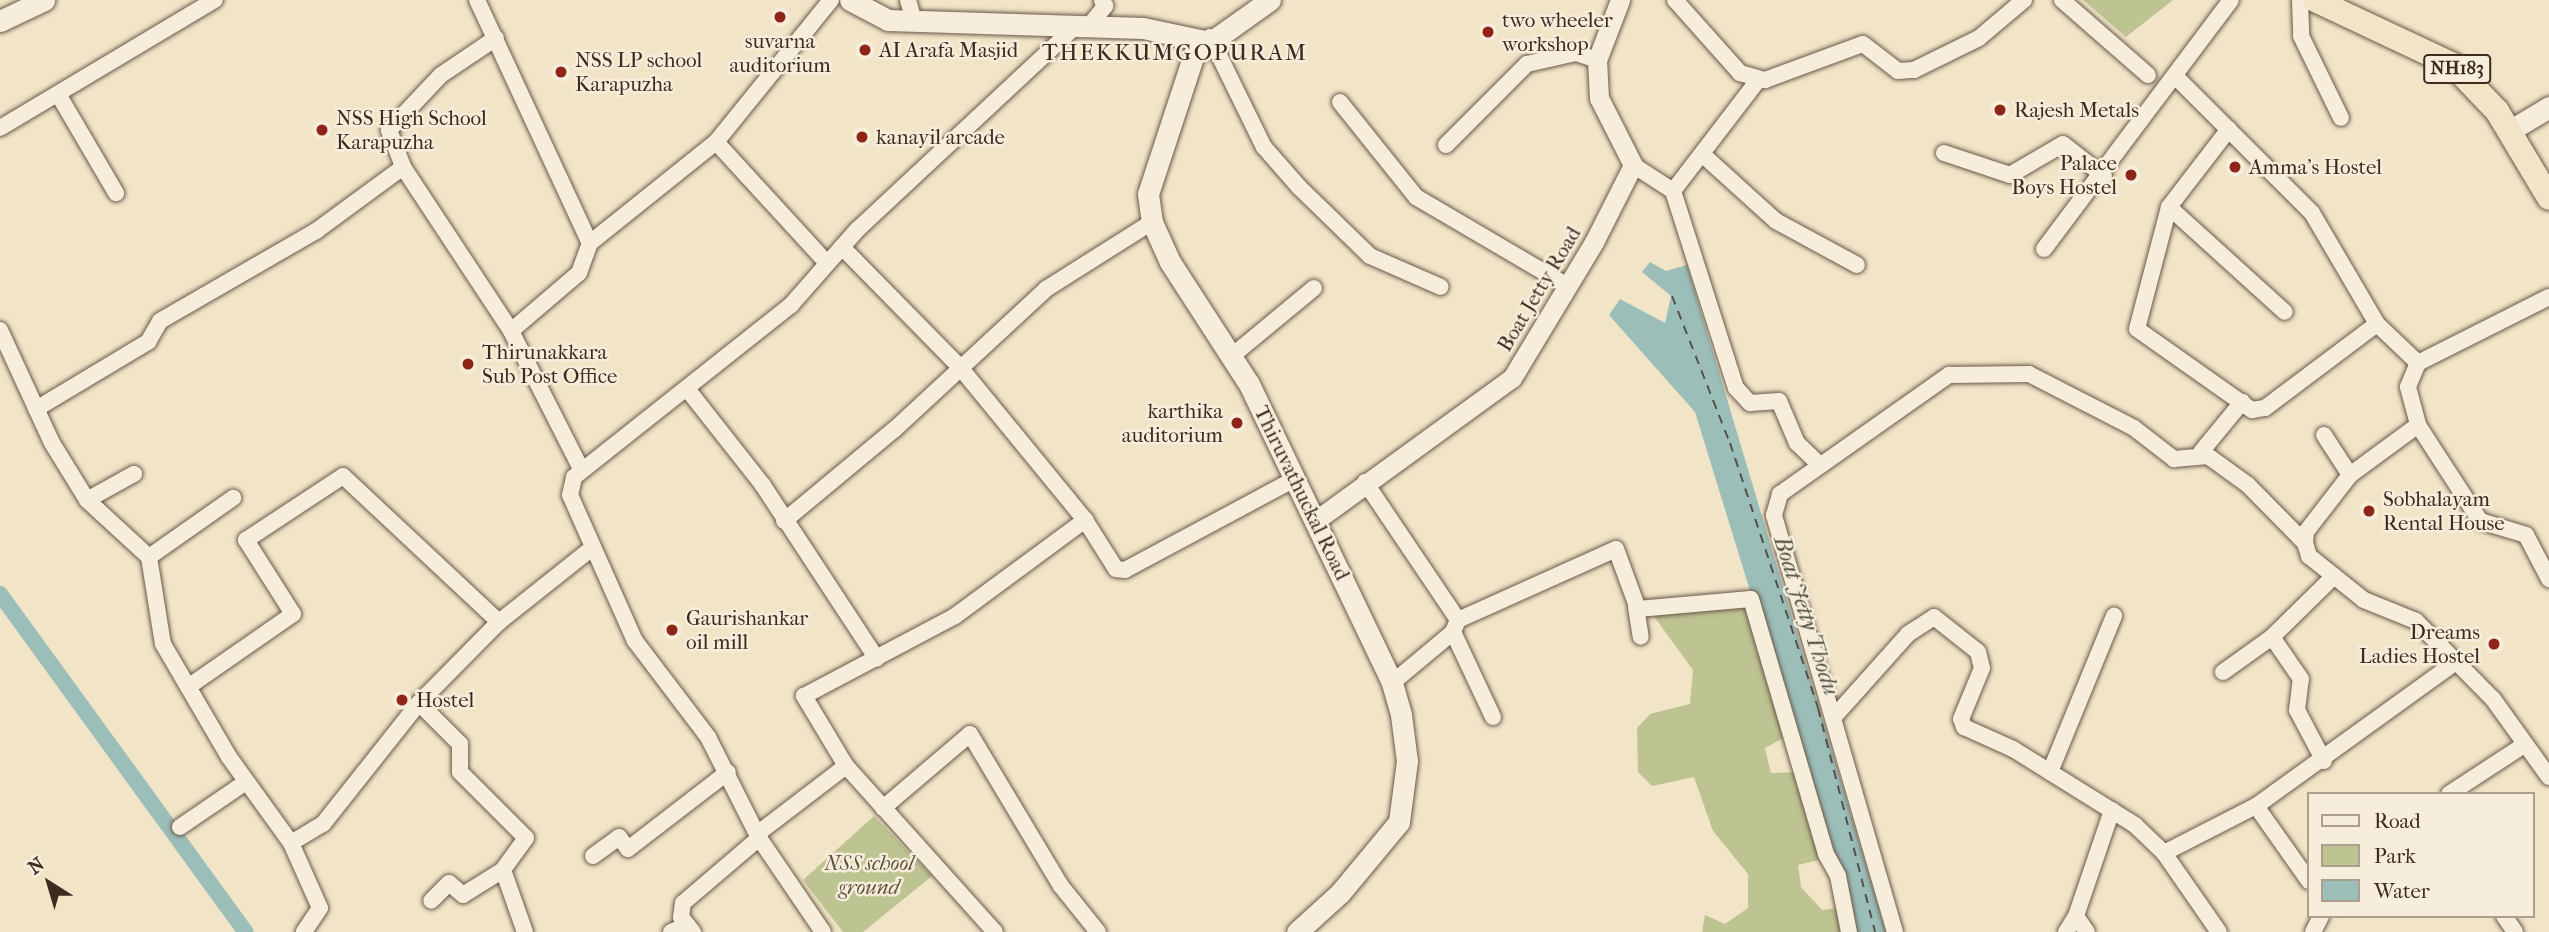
<!DOCTYPE html>
<html>
<head>
<meta charset="utf-8">
<style>
	body { margin:0 }
	#map { position:relative; width:2549px; height:932px; overflow:hidden; background:#f1e4c7; font-family:"IM FELL French Canon",serif }
	div>[style] { position:absolute }
	[style*='--x'] { left:calc(var(--x)*1px); top:calc(var(--y)*1px); width:calc(var(--w)*1px); rotate:calc(var(--a)*1deg) }
	.green>* { inset:0; background:#bec392 }
	.water>* { inset:0; background:#9bbeb9 }
	.canal>* { height:16px; margin:-8px; padding:0 8px; transform-origin:8px; border-radius:8px; background:#9bbeb9 }
	.ferry>* { height:2px; margin-top:-1px; transform-origin:0; background:repeating-linear-gradient(90deg,#545046 0 9px,transparent 0 16px) }
	.roads { filter:drop-shadow(0 0 2px #6a594a) drop-shadow(0 0 2px #6a594a) }
	.minor>* { height:16px; margin:-8px; padding:0 8px; transform-origin:8px; border-radius:8px; background:#f6eddb }
	.tertiary>* { height:19px; margin:-9.5px; padding:0 9.5px; transform-origin:9.5px; border-radius:9.5px; background:#f6eddb }
	.secondary>* { height:21px; margin:-10.5px; padding:0 10.5px; transform-origin:10.5px; border-radius:10.5px; background:#f6eddb }
	.trunk>* { height:24px; margin:-12px; padding:0 12px; transform-origin:12px; border-radius:12px; background:#f1e4c7 }
	.dots>* { width:19px; height:19px; translate:-50% -50%; box-sizing:border-box; border:4px solid #f6eddb; border-radius:50% }
	span { translate:-50% -50%; white-space:nowrap; text-align:center; line-height:1.15; -webkit-text-stroke:5px #f6eddb; paint-order:stroke }
	.shield-label span { padding:2px 5px; background:#f6eddb; border:2px solid; border-radius:5px; -webkit-text-stroke-width:0 }
	.shield-label { font-size:19px; color:#3d2b20; font-weight:700 }
	.poi-label { font-size:21px; color:#3d2b20 }
	.left { translate:0 -50%; text-align:left }
	.right { translate:-100% -50%; text-align:right }
	.street-label { font-size:21px; color:#3d2b20 }
	.park-label { font-size:21px; color:#5d513c; font-style:italic }
	.neighbourhood-label { font-size:23px; color:#3d2b20; letter-spacing:2px }
	.water-label { font-size:23px; color:#545046; font-style:italic }
	.legend { position:absolute; left:2307px; top:792px; width:228px; height:126px; box-sizing:border-box; background:#f6eddb; border:2px solid #ac9f90; margin:0; padding:9px 12px; list-style:none; font-size:21px; color:#3d2b20 }
	.legend li { display:flex; align-items:center; gap:14px; height:35px }
	.legend b { width:35px; border:2px solid #ac9f90 }
	.north { position:absolute; left:14px; top:848px; width:70px; height:70px; -webkit-text-stroke:5px #f6eddb; paint-order:stroke; rotate:323deg; font-size:19px; font-weight:700; line-height:28px; text-align:center; color:#3d2b20 }
	.north::after { content:''; display:block; margin:auto; width:24px; height:32px; background:#3d2b20; clip-path:polygon(50% 0,100% 100%,50% 72%,0 100%) }
</style>
</head>
<body>
<div id="map">
	<div class="green">
		<div style="clip-path:polygon(2083px 0,2173px 0,2126px 37px)"></div>
		<div style="clip-path:polygon(1747px 602px,1789px 735px,1765px 748px,1771px 773px,1799px 772px,1823px 859px,1798px 865px,1801px 887px,1822px 910px,1838px 908px,1844px 932px,1702px 932px,1705px 915px,1725px 924px,1748px 908px,1748px 874px,1713px 831px,1694px 777px,1652px 786px,1638px 772px,1637px 728px,1650px 714px,1690px 704px,1693px 670px,1653px 615px)"></div>
		<div style="clip-path:polygon(874px 816px,932px 876px,863px 932px,843px 932px,803px 880px)"></div>
	</div>
	<div class="water">
		<div style="clip-path:polygon(1650px 262px,1666px 271px,1687px 265px,1886px 932px,1855px 932px,1695px 412px,1609px 315px,1620px 299px,1665px 323px,1671px 296px,1642px 272px)"></div>
	</div>
	<div class="canal">
		<div style="--x:0;--y:594;--w:418;--a:54"></div>
	</div>
	<div class="ferry">
		<div style="--x:1672;--y:296;--w:158;--a:68.5"></div>
		<div style="--x:1730;--y:443;--w:279;--a:71.6"></div>
		<div style="--x:1818;--y:708;--w:231;--a:75.7"></div>
	</div>
	<div class="roads">
		<div class="minor">
			<div style="--x:477;--y:0;--w:268;--a:65.1"></div>
			<div style="--x:908;--y:0;--w:19;--a:74"></div>
			<div style="--x:1675;--y:0;--w:98;--a:48.3"></div>
			<div style="--x:1740;--y:73;--w:26;--a:16"></div>
			<div style="--x:1765;--y:80;--w:104;--a:-20.2"></div>
			<div style="--x:1863;--y:44;--w:44;--a:37.6"></div>
			<div style="--x:1898;--y:71;--w:16;--a:-4"></div>
			<div style="--x:1914;--y:70;--w:72;--a:-26.2"></div>
			<div style="--x:1979;--y:38;--w:59;--a:-40.2"></div>
			<div style="--x:2062;--y:0;--w:114;--a:41.1"></div>
			<div style="--x:2300;--y:0;--w:36;--a:88"></div>
			<div style="--x:2301;--y:36;--w:91;--a:64"></div>
			<div style="--x:1089;--y:26;--w:26;--a:-51"></div>
			<div style="--x:1105;--y:6;--w:7;--a:-117"></div>
			<div style="--x:1210;--y:37;--w:123;--a:63.9"></div>
			<div style="--x:1264;--y:147;--w:53;--a:48.8"></div>
			<div style="--x:1299;--y:187;--w:99;--a:44.2"></div>
			<div style="--x:1370;--y:256;--w:77;--a:23.6"></div>
			<div style="--x:496;--y:38;--w:66;--a:146.1"></div>
			<div style="--x:441;--y:75;--w:76;--a:133.4"></div>
			<div style="--x:389;--y:130;--w:40;--a:69"></div>
			<div style="--x:403;--y:167;--w:196;--a:56.6"></div>
			<div style="--x:511;--y:331;--w:155;--a:63.1"></div>
			<div style="--x:2176;--y:77;--w:192;--a:45"></div>
			<div style="--x:2312;--y:213;--w:129;--a:59.6"></div>
			<div style="--x:2377;--y:324;--w:57;--a:43.6"></div>
			<div style="--x:58;--y:94;--w:115;--a:59.6"></div>
			<div style="--x:1340;--y:102;--w:122;--a:51.3"></div>
			<div style="--x:1416;--y:197;--w:174;--a:30.4"></div>
			<div style="--x:0;--y:128;--w:250;--a:-30.8"></div>
			<div style="--x:2229;--y:129;--w:98;--a:127.6"></div>
			<div style="--x:2169;--y:207;--w:126;--a:104.7"></div>
			<div style="--x:2137;--y:329;--w:141;--a:35.2"></div>
			<div style="--x:2252;--y:410;--w:13;--a:-9"></div>
			<div style="--x:2265;--y:408;--w:140;--a:-36.9"></div>
			<div style="--x:716;--y:142;--w:164;--a:47.5"></div>
			<div style="--x:1446;--y:145;--w:115;--a:-45"></div>
			<div style="--x:1527;--y:64;--w:50;--a:-12.7"></div>
			<div style="--x:1576;--y:53;--w:22;--a:18"></div>
			<div style="--x:1944;--y:153;--w:70;--a:18.4"></div>
			<div style="--x:2010;--y:175;--w:61;--a:-30.3"></div>
			<div style="--x:2063;--y:144;--w:52;--a:38"></div>
			<div style="--x:1702;--y:154;--w:100;--a:42.2"></div>
			<div style="--x:1776;--y:221;--w:92;--a:28.5"></div>
			<div style="--x:1633;--y:165;--w:48;--a:33"></div>
			<div style="--x:1673;--y:191;--w:207;--a:72.3"></div>
			<div style="--x:1736;--y:388;--w:21;--a:47"></div>
			<div style="--x:1750;--y:403;--w:29;--a:-4"></div>
			<div style="--x:1779;--y:401;--w:46;--a:66.8"></div>
			<div style="--x:1797;--y:443;--w:30;--a:44"></div>
			<div style="--x:1673;--y:191;--w:141;--a:-52.5"></div>
			<div style="--x:2169;--y:207;--w:156;--a:42.2"></div>
			<div style="--x:842;--y:247;--w:167;--a:45.5"></div>
			<div style="--x:959;--y:366;--w:199;--a:50.7"></div>
			<div style="--x:1085;--y:520;--w:58;--a:57.7"></div>
			<div style="--x:1116;--y:569;--w:9;--a:6"></div>
			<div style="--x:1125;--y:570;--w:191;--a:-28.2"></div>
			<div style="--x:2044;--y:249;--w:311;--a:-53.1"></div>
			<div style="--x:2549;--y:297;--w:147;--a:153.3"></div>
			<div style="--x:2418;--y:363;--w:26;--a:113"></div>
			<div style="--x:2408;--y:387;--w:39;--a:75"></div>
			<div style="--x:2418;--y:425;--w:84;--a:143.7"></div>
			<div style="--x:2350;--y:475;--w:72;--a:127.7"></div>
			<div style="--x:2306;--y:532;--w:11;--a:95"></div>
			<div style="--x:2305;--y:543;--w:14;--a:73"></div>
			<div style="--x:2309;--y:556;--w:70;--a:38.7"></div>
			<div style="--x:2364;--y:600;--w:56;--a:22"></div>
			<div style="--x:2416;--y:621;--w:110;--a:45.4"></div>
			<div style="--x:2493;--y:699;--w:96;--a:54.3"></div>
			<div style="--x:0;--y:330;--w:124;--a:65.3"></div>
			<div style="--x:52;--y:443;--w:67;--a:58.4"></div>
			<div style="--x:87;--y:500;--w:84;--a:42.6"></div>
			<div style="--x:149;--y:557;--w:88;--a:80.9"></div>
			<div style="--x:163;--y:644;--w:131;--a:59.7"></div>
			<div style="--x:229;--y:757;--w:106;--a:54.2"></div>
			<div style="--x:291;--y:843;--w:37;--a:-31"></div>
			<div style="--x:323;--y:824;--w:154;--a:-51.6"></div>
			<div style="--x:419;--y:703;--w:114;--a:-45.4"></div>
			<div style="--x:499;--y:622;--w:119;--a:-38.5"></div>
			<div style="--x:511;--y:331;--w:89;--a:-40.5"></div>
			<div style="--x:579;--y:273;--w:32;--a:-70"></div>
			<div style="--x:590;--y:243;--w:161;--a:-38.7"></div>
			<div style="--x:716;--y:142;--w:183;--a:-51"></div>
			<div style="--x:1233;--y:355;--w:105;--a:-39.6"></div>
			<div style="--x:688;--y:390;--w:120;--a:51.8"></div>
			<div style="--x:762;--y:484;--w:209;--a:56.7"></div>
			<div style="--x:36;--y:409;--w:131;--a:-30.9"></div>
			<div style="--x:148;--y:342;--w:24;--a:-60"></div>
			<div style="--x:160;--y:321;--w:180;--a:-30"></div>
			<div style="--x:316;--y:231;--w:108;--a:-36.3"></div>
			<div style="--x:2418;--y:425;--w:114;--a:57.1"></div>
			<div style="--x:2480;--y:521;--w:48;--a:16.9"></div>
			<div style="--x:2526;--y:535;--w:50;--a:62.4"></div>
			<div style="--x:2324;--y:435;--w:48;--a:57"></div>
			<div style="--x:2201;--y:452;--w:65;--a:-50.6"></div>
			<div style="--x:1365;--y:482;--w:166;--a:56"></div>
			<div style="--x:1458;--y:620;--w:13;--a:113"></div>
			<div style="--x:1453;--y:632;--w:94;--a:64.8"></div>
			<div style="--x:87;--y:500;--w:54;--a:-29"></div>
			<div style="--x:784;--y:521;--w:144;--a:-39.7"></div>
			<div style="--x:895;--y:429;--w:206;--a:-42.8"></div>
			<div style="--x:1046;--y:289;--w:125;--a:-32.3"></div>
			<div style="--x:149;--y:557;--w:103;--a:-35.1"></div>
			<div style="--x:1636;--y:607;--w:30;--a:81"></div>
			<div style="--x:1458;--y:620;--w:173;--a:-24.2"></div>
			<div style="--x:1616;--y:549;--w:64;--a:69.9"></div>
			<div style="--x:1638;--y:609;--w:113;--a:-5.1"></div>
			<div style="--x:1751;--y:599;--w:266;--a:73.6"></div>
			<div style="--x:1826;--y:854;--w:25;--a:61"></div>
			<div style="--x:1838;--y:876;--w:57;--a:78.9"></div>
			<div style="--x:2223;--y:672;--w:60;--a:-35.5"></div>
			<div style="--x:1392;--y:683;--w:80;--a:-39.9"></div>
			<div style="--x:188;--y:687;--w:128;--a:-34.8"></div>
			<div style="--x:293;--y:614;--w:88;--a:-122.4"></div>
			<div style="--x:246;--y:540;--w:116;--a:-33.4"></div>
			<div style="--x:343;--y:476;--w:214;--a:43.1"></div>
			<div style="--x:419;--y:703;--w:58;--a:45"></div>
			<div style="--x:460;--y:744;--w:28;--a:90"></div>
			<div style="--x:460;--y:772;--w:93;--a:45"></div>
			<div style="--x:526;--y:838;--w:39;--a:126"></div>
			<div style="--x:503;--y:870;--w:47;--a:148"></div>
			<div style="--x:463;--y:895;--w:18;--a:-139"></div>
			<div style="--x:449;--y:883;--w:25;--a:135"></div>
			<div style="--x:1833;--y:718;--w:113;--a:-48.2"></div>
			<div style="--x:1908;--y:634;--w:31;--a:-33"></div>
			<div style="--x:1934;--y:617;--w:56;--a:38.5"></div>
			<div style="--x:1978;--y:652;--w:16;--a:76"></div>
			<div style="--x:1982;--y:668;--w:55;--a:112.4"></div>
			<div style="--x:1961;--y:719;--w:9;--a:69"></div>
			<div style="--x:1964;--y:727;--w:54;--a:24.2"></div>
			<div style="--x:2013;--y:749;--w:144;--a:31.9"></div>
			<div style="--x:2135;--y:825;--w:40;--a:44"></div>
			<div style="--x:2164;--y:853;--w:96;--a:55.2"></div>
			<div style="--x:2324;--y:761;--w:58;--a:-117.9"></div>
			<div style="--x:2297;--y:710;--w:31;--a:-83"></div>
			<div style="--x:2301;--y:679;--w:51;--a:-124.6"></div>
			<div style="--x:2272;--y:637;--w:87;--a:-44.5"></div>
			<div style="--x:2050;--y:772;--w:169;--a:-67.7"></div>
			<div style="--x:2449;--y:794;--w:90;--a:-33.2"></div>
			<div style="--x:2256;--y:806;--w:92;--a:54.8"></div>
			<div style="--x:883;--y:808;--w:114;--a:-40.4"></div>
			<div style="--x:970;--y:734;--w:177;--a:59.1"></div>
			<div style="--x:1061;--y:886;--w:59;--a:51.2"></div>
			<div style="--x:180;--y:827;--w:80;--a:-34.3"></div>
			<div style="--x:757;--y:834;--w:112;--a:-37.4"></div>
			<div style="--x:291;--y:843;--w:71;--a:66"></div>
			<div style="--x:320;--y:908;--w:29;--a:124"></div>
			<div style="--x:2164;--y:853;--w:103;--a:-27.1"></div>
			<div style="--x:2256;--y:806;--w:243;--a:-35.8"></div>
			<div style="--x:593;--y:856;--w:32;--a:-36"></div>
			<div style="--x:619;--y:837;--w:15;--a:53"></div>
			<div style="--x:628;--y:849;--w:126;--a:-37.6"></div>
			<div style="--x:503;--y:870;--w:66;--a:70.5"></div>
			<div style="--x:2504;--y:916;--w:19;--a:55"></div>
			<div style="--x:671;--y:932;--w:18;--a:-22"></div>
			<div style="--x:693;--y:932;--w:19;--a:-129"></div>
			<div style="--x:681;--y:917;--w:14;--a:-82"></div>
			<div style="--x:683;--y:903;--w:100;--a:-40.5"></div>
			<div style="--x:823;--y:932;--w:114;--a:-124.2"></div>
			<div style="--x:759;--y:838;--w:113;--a:-116.8"></div>
			<div style="--x:708;--y:737;--w:121;--a:-127.2"></div>
			<div style="--x:635;--y:641;--w:160;--a:-114"></div>
			<div style="--x:570;--y:495;--w:18;--a:-77"></div>
			<div style="--x:574;--y:477;--w:277;--a:-38.4"></div>
			<div style="--x:791;--y:305;--w:100;--a:-48.7"></div>
			<div style="--x:857;--y:230;--w:298;--a:-43"></div>
			<div style="--x:995;--y:932;--w:223;--a:-131.9"></div>
			<div style="--x:846;--y:766;--w:82;--a:-121"></div>
			<div style="--x:804;--y:696;--w:171;--a:-27.9"></div>
			<div style="--x:955;--y:616;--w:162;--a:-36.4"></div>
			<div style="--x:1895;--y:932;--w:434;--a:-106.2"></div>
			<div style="--x:1774;--y:515;--w:22;--a:-74"></div>
			<div style="--x:1780;--y:494;--w:207;--a:-35.2"></div>
			<div style="--x:1949;--y:375;--w:80;--a:-0.7"></div>
			<div style="--x:2029;--y:374;--w:118;--a:27.2"></div>
			<div style="--x:2134;--y:428;--w:51;--a:37.8"></div>
			<div style="--x:2174;--y:459;--w:34;--a:-5"></div>
			<div style="--x:2208;--y:456;--w:49;--a:35.9"></div>
			<div style="--x:2248;--y:485;--w:81;--a:45.5"></div>
			<div style="--x:2066;--y:932;--w:19;--a:-58"></div>
			<div style="--x:2087;--y:932;--w:19;--a:-125"></div>
			<div style="--x:2076;--y:916;--w:112;--a:-71.2"></div>
			<div style="--x:2313;--y:932;--w:18;--a:-63"></div>
		</div>
		<div class="tertiary">
			<div style="--x:1315;--y:521;--w:243;--a:-36"></div>
			<div style="--x:1512;--y:378;--w:159;--a:-58.9"></div>
			<div style="--x:1594;--y:242;--w:86;--a:-63.1"></div>
			<div style="--x:1633;--y:165;--w:75;--a:-116.9"></div>
			<div style="--x:1599;--y:98;--w:38;--a:-93"></div>
			<div style="--x:1597;--y:60;--w:64;--a:-69"></div>
		</div>
		<div class="secondary">
			<div style="--x:850;--y:0;--w:43;--a:27.8"></div>
			<div style="--x:888;--y:20;--w:255;--a:1.8"></div>
			<div style="--x:1143;--y:28;--w:62;--a:12"></div>
			<div style="--x:1270;--y:0;--w:93;--a:144.6"></div>
			<div style="--x:1194;--y:54;--w:147;--a:108.2"></div>
			<div style="--x:1148;--y:194;--w:28;--a:82"></div>
			<div style="--x:1152;--y:222;--w:44;--a:65.8"></div>
			<div style="--x:1170;--y:262;--w:145;--a:57.1"></div>
			<div style="--x:1249;--y:384;--w:331;--a:64.4"></div>
			<div style="--x:1392;--y:683;--w:33;--a:74"></div>
			<div style="--x:1401;--y:715;--w:46;--a:82.6"></div>
			<div style="--x:1407;--y:761;--w:62;--a:97.5"></div>
			<div style="--x:1399;--y:822;--w:92;--a:129.7"></div>
			<div style="--x:1340;--y:893;--w:58;--a:137.8"></div>
			<div style="--x:0;--y:21;--w:49;--a:-25.5"></div>
			<div style="--x:2509;--y:131;--w:47;--a:-31"></div>
		</div>
		<div class="trunk">
			<div style="--x:2315;--y:0;--w:153;--a:25.2"></div>
			<div style="--x:2453;--y:65;--w:64;--a:46.3"></div>
			<div style="--x:2497;--y:111;--w:101;--a:59.1"></div>
		</div>
	</div>
	<div class="dots">
		<div style="left:780px;top:17px;background:#8f2418"></div>
		<div style="left:1488px;top:32px;background:#8f2418"></div>
		<div style="left:865px;top:50px;background:#8f2418"></div>
		<div style="left:561px;top:72px;background:#8f2418"></div>
		<div style="left:2000px;top:110px;background:#8f2418"></div>
		<div style="left:322px;top:130px;background:#8f2418"></div>
		<div style="left:862px;top:137px;background:#8f2418"></div>
		<div style="left:2235px;top:167px;background:#8f2418"></div>
		<div style="left:2131px;top:175px;background:#8f2418"></div>
		<div style="left:468px;top:364px;background:#8f2418"></div>
		<div style="left:1237px;top:423px;background:#8f2418"></div>
		<div style="left:2369px;top:511px;background:#8f2418"></div>
		<div style="left:672px;top:630px;background:#8f2418"></div>
		<div style="left:2494px;top:644px;background:#8f2418"></div>
		<div style="left:402px;top:700px;background:#8f2418"></div>
	</div>
	<div class="shield-label">
		<span style="left:2457px;top:69px">NH183</span>
	</div>
	<div class="poi-label">
		<span class="left" style="left:1502px;top:32px">two wheeler<br>workshop</span>
		<span style="left:780px;top:53px">suvarna<br>auditorium</span>
		<span class="left" style="left:879px;top:50px">AI Arafa Masjid</span>
		<span class="left" style="left:575px;top:72px">NSS LP school<br>Karapuzha</span>
		<span class="left" style="left:2014px;top:110px">Rajesh Metals</span>
		<span class="left" style="left:336px;top:130px">NSS High School<br>Karapuzha</span>
		<span class="left" style="left:876px;top:137px">kanayil arcade</span>
		<span class="right" style="left:2117px;top:175px">Palace<br>Boys Hostel</span>
		<span class="left" style="left:2249px;top:167px">Amma's Hostel</span>
		<span class="left" style="left:482px;top:364px">Thirunakkara<br>Sub Post Office</span>
		<span class="right" style="left:1223px;top:423px">karthika<br>auditorium</span>
		<span class="left" style="left:2383px;top:511px">Sobhalayam<br>Rental House</span>
		<span class="left" style="left:686px;top:630px">Gaurishankar<br>oil mill</span>
		<span class="right" style="left:2480px;top:644px">Dreams<br>Ladies Hostel</span>
		<span class="left" style="left:416px;top:700px">Hostel</span>
	</div>
	<div class="street-label">
		<span style="left:1539px;top:289px;rotate:-59deg">Boat Jetty Road</span>
		<span style="left:1302px;top:493px;rotate:64deg">Thiruvathuckal Road</span>
	</div>
	<div class="park-label">
		<span style="left:869px;top:875px">NSS school<br>ground</span>
	</div>
	<div class="neighbourhood-label">
		<span style="left:1175px;top:53px">THEKKUMGOPURAM</span>
	</div>
	<div class="water-label">
		<span style="left:1806px;top:616px;rotate:72deg">Boat Jetty Thodu</span>
	</div>
	<ul class="legend">
	<li><b style="height:9px;background:#f6eddb"></b>Road</li>
	<li><b style="height:19px;background:#bec392"></b>Park</li>
	<li><b style="height:19px;background:#9bbeb9"></b>Water</li>
	</ul>
	<div class="north">N</div>
</div>
</body>
</html>
